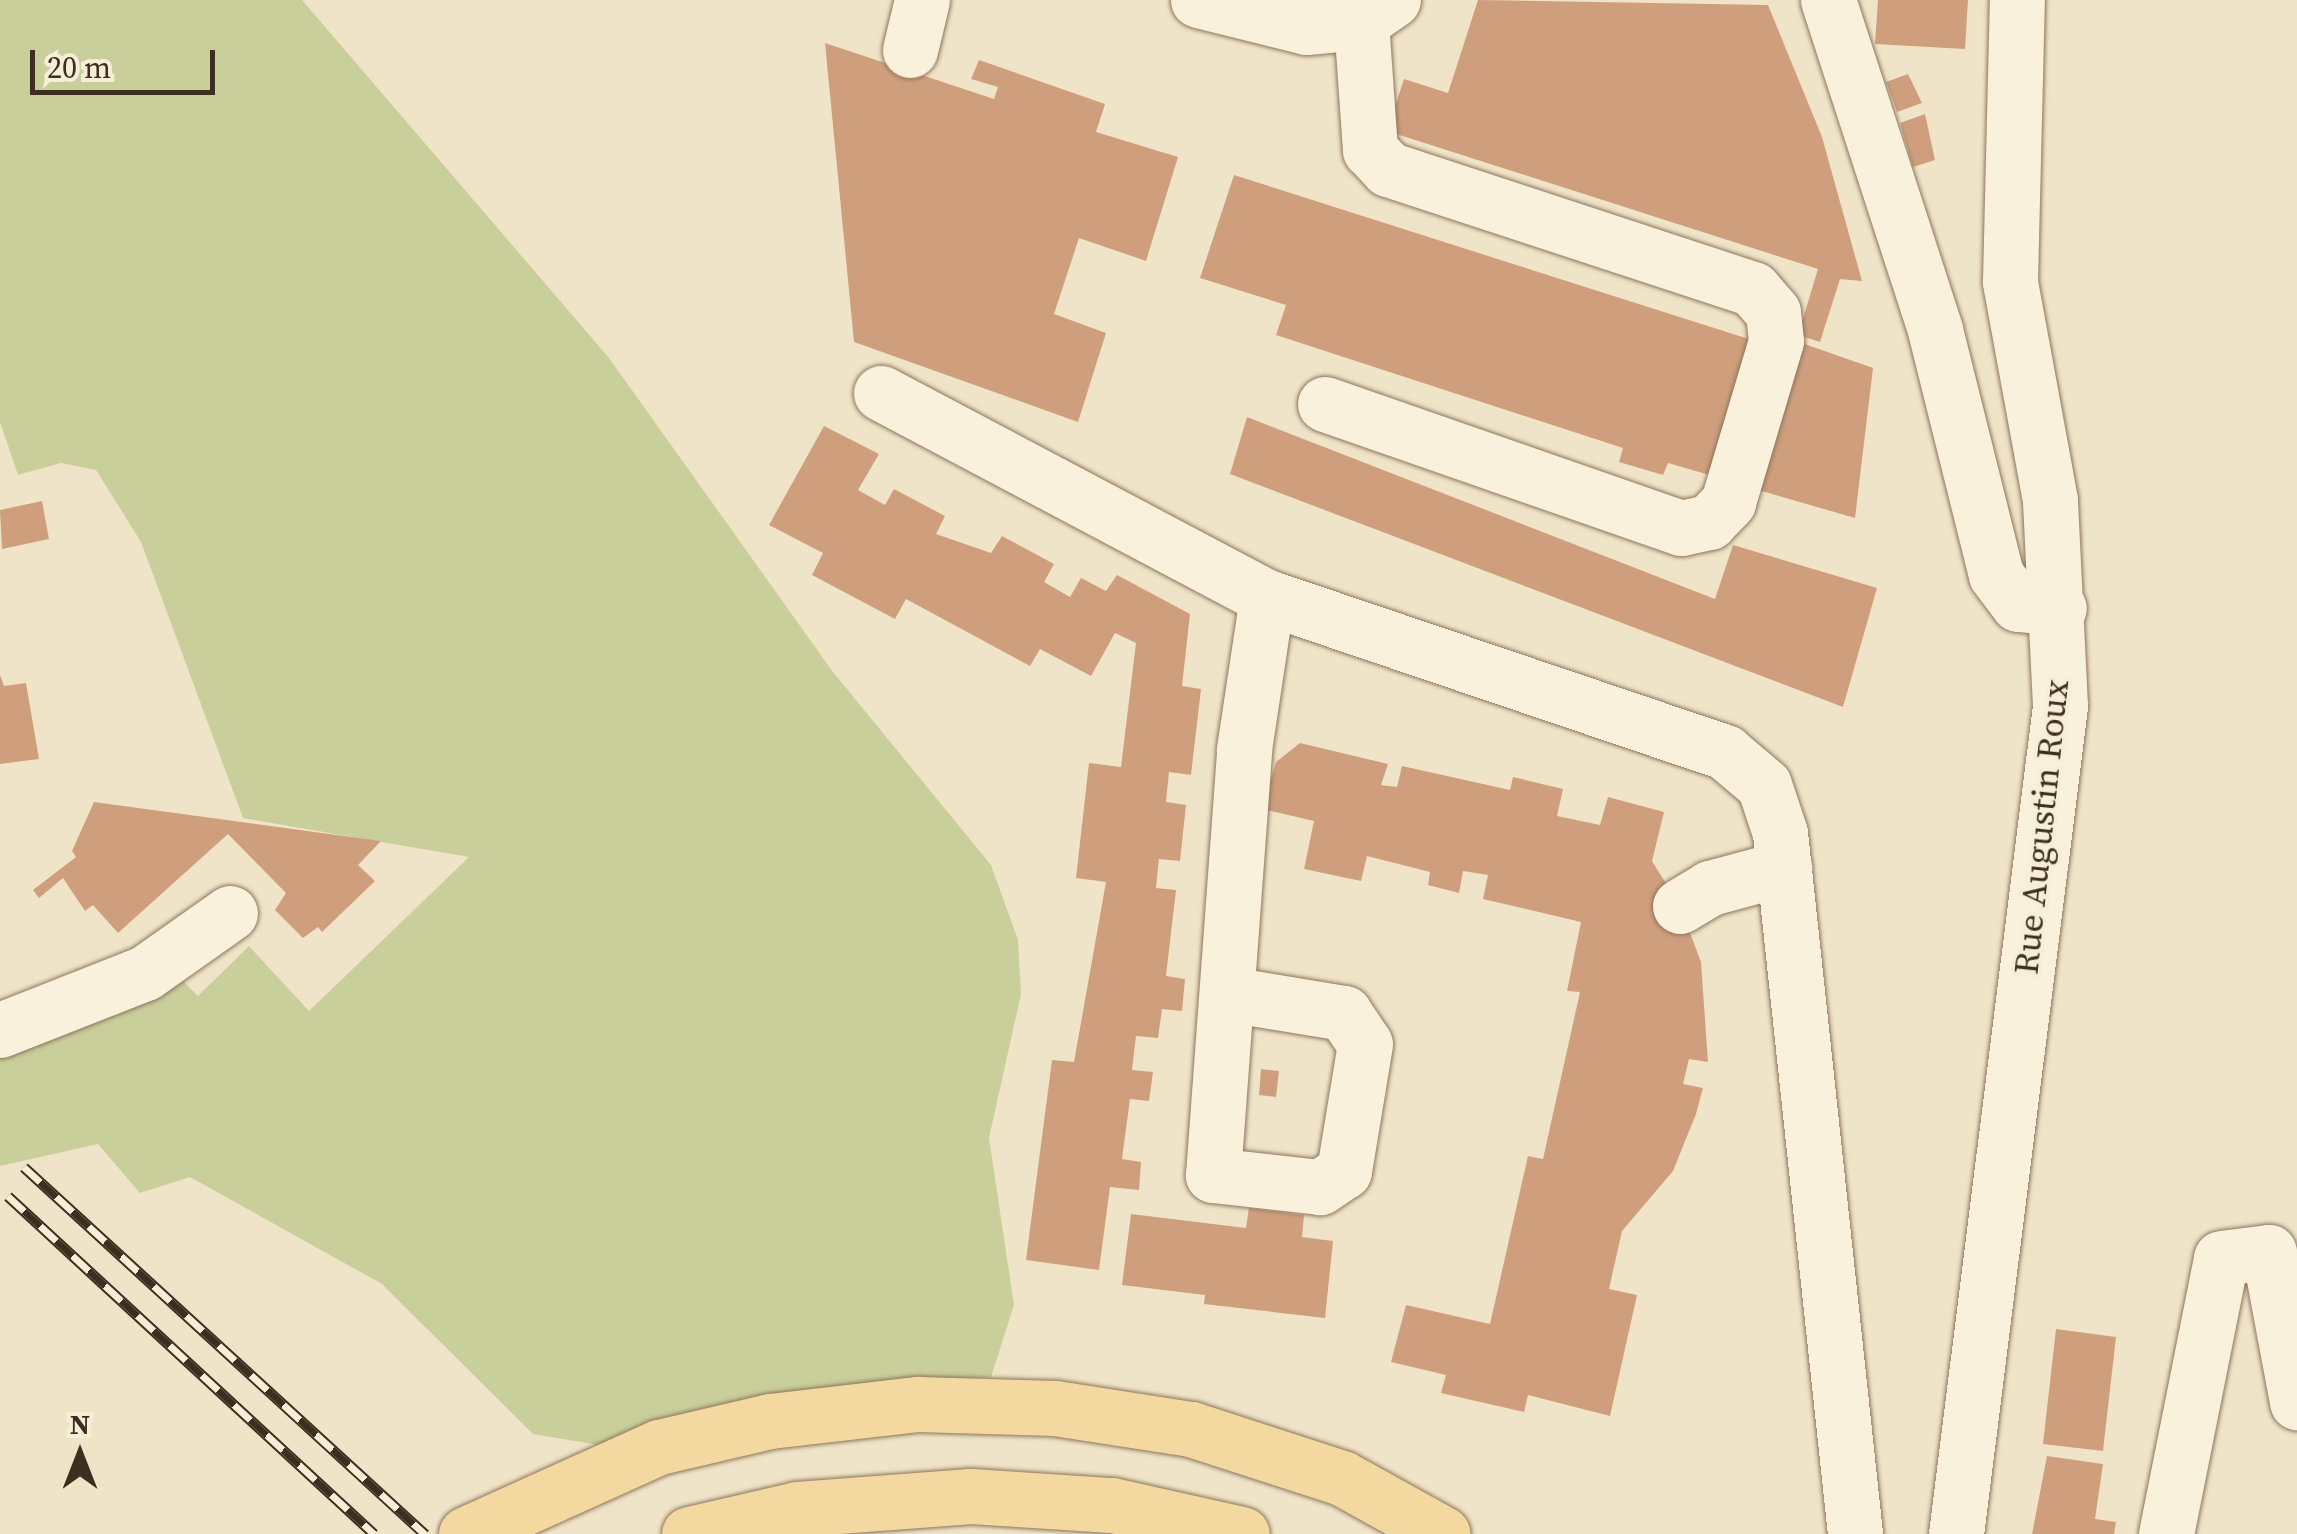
<!DOCTYPE html>
<html>
<head>
<meta charset="utf-8">
<style>
	body { margin:0 }
	#map { position:relative; width:2297px; height:1534px; overflow:hidden; background:#f0e4c8; font-family:"Source Serif 4",serif }
	div>[style] { position:absolute }
	[style*='--x'] { left:calc(var(--x)*1px); top:calc(var(--y)*1px); width:calc(var(--w)*1px); rotate:calc(var(--a)*1deg) }
	.green>* { inset:0; background:#c9cf9b }
	.building>* { inset:0; background:#cf9f7d }
	.roads { filter:drop-shadow(0 0 2px #8d765c) drop-shadow(0 0 2px #8d765c) }
	.minor>* { height:55px; margin:-27.5px; padding:0 27.5px; transform-origin:27.5px; border-radius:27.5px; background:#faf1dc }
	.major>* { height:55px; margin:-27.5px; padding:0 27.5px; transform-origin:27.5px; border-radius:27.5px; background:#f3d9a0 }
	.rail>* { height:11px; margin-top:-5.5px; transform-origin:0; background:repeating-linear-gradient(90deg,#f7eed8 0 22px,#3d2e20 0 44px); box-sizing:border-box; border-block:2px solid #3d2e20 }
	span { translate:-50% -50%; white-space:nowrap; text-align:center; line-height:1.15; -webkit-text-stroke:8px #f7eed8; paint-order:stroke }
	.street-label { font-size:35px; color:#3d2e20 }
	.north { position:absolute; left:30px; top:1404px; width:100px; height:100px; -webkit-text-stroke:8px #f7eed8; paint-order:stroke; rotate:0deg; font-size:28px; font-weight:700; line-height:40px; text-align:center; color:#3d2e20 }
	.north::after { content:''; display:block; margin:auto; width:35px; height:45px; background:#3d2e20; clip-path:polygon(50% 0,100% 100%,50% 72%,0 100%) }
	.scale { position:absolute; left:30px; top:50px; width:185px; height:45px; box-sizing:border-box; border:5px solid #3d2e20; border-top:0; padding-left:12px; font-size:30px; line-height:35px; white-space:nowrap; color:#3d2e20; -webkit-text-stroke:8px #f7eed8; paint-order:stroke }
</style>
</head>
<body>
<div id="map">
	<div class="green">
		<div style="clip-path:polygon(0 0,302px 0,609px 358px,833px 672px,991px 865px,1018px 940px,1021px 994px,989px 1138px,1014px 1305px,991px 1377px,830px 1387px,599px 1445px,533px 1434px,382px 1284px,190px 1177px,140px 1193px,98px 1144px,0 1166px,0 1048px,181px 979px,198px 996px,249px 946px,309px 1011px,469px 857px,243px 818px,141px 542px,96px 470px,61px 463px,18px 475px,0 422px)"></div>
	</div>
	<div class="building">
		<div style="clip-path:polygon(1478px 0,1768px 5px,1822px 137px,1862px 281px,1840px 279px,1820px 342px,1798px 335px,1818px 269px,1387px 131px,1404px 79px,1448px 93px)"></div>
		<div style="clip-path:polygon(1878px 0,1968px 0,1965px 49px,1875px 44px)"></div>
		<div style="clip-path:polygon(825px 43px,994px 99px,998px 87px,971px 79px,979px 60px,1105px 104px,1096px 132px,1178px 157px,1146px 261px,1079px 238px,1054px 314px,1106px 333px,1078px 422px,854px 342px)"></div>
		<div style="clip-path:polygon(1908px 74px,1922px 103px,1897px 112px,1886px 82px)"></div>
		<div style="clip-path:polygon(1925px 114px,1935px 160px,1913px 167px,1900px 123px)"></div>
		<div style="clip-path:polygon(1234px 175px,1755px 341px,1713px 476px,1668px 463px,1663px 475px,1619px 462px,1623px 448px,1276px 335px,1286px 305px,1200px 278px)"></div>
		<div style="clip-path:polygon(1796px 341px,1873px 368px,1855px 518px,1748px 487px)"></div>
		<div style="clip-path:polygon(1247px 417px,1715px 599px,1733px 545px,1877px 588px,1843px 707px,1230px 474px)"></div>
		<div style="clip-path:polygon(824px 426px,879px 454px,858px 490px,885px 505px,894px 489px,945px 516px,936px 534px,991px 553px,1002px 536px,1054px 564px,1044px 582px,1070px 597px,1081px 578px,1106px 591px,1117px 575px,1190px 614px,1182px 686px,1201px 689px,1191px 775px,1169px 772px,1166px 802px,1186px 805px,1180px 861px,1159px 859px,1156px 888px,1176px 890px,1166px 976px,1185px 979px,1182px 1011px,1162px 1009px,1158px 1038px,1136px 1036px,1132px 1070px,1153px 1072px,1149px 1101px,1130px 1099px,1122px 1159px,1141px 1162px,1139px 1190px,1110px 1187px,1099px 1270px,1026px 1260px,1052px 1060px,1074px 1062px,1106px 882px,1076px 878px,1089px 763px,1121px 767px,1136px 643px,1115px 633px,1091px 676px,1040px 649px,1030px 666px,906px 599px,895px 619px,812px 575px,823px 553px,769px 525px)"></div>
		<div style="clip-path:polygon(42px 501px,49px 539px,2px 549px,0 510px)"></div>
		<div style="clip-path:polygon(0 675px,4px 686px,26px 683px,39px 759px,0 764px)"></div>
		<div style="clip-path:polygon(1300px 743px,1388px 764px,1381px 785px,1397px 787px,1402px 766px,1510px 790px,1513px 777px,1563px 789px,1557px 816px,1600px 825px,1608px 797px,1664px 812px,1652px 861px,1680px 906px,1701px 962px,1708px 1062px,1689px 1059px,1683px 1084px,1703px 1088px,1696px 1114px,1673px 1171px,1622px 1231px,1609px 1289px,1637px 1295px,1610px 1416px,1528px 1395px,1524px 1412px,1441px 1393px,1446px 1375px,1391px 1362px,1406px 1305px,1490px 1324px,1528px 1156px,1543px 1159px,1580px 992px,1567px 991px,1581px 922px,1483px 899px,1488px 875px,1463px 871px,1459px 893px,1428px 885px,1430px 872px,1367px 856px,1361px 881px,1304px 869px,1314px 821px,1262px 809px,1276px 762px)"></div>
		<div style="clip-path:polygon(94px 802px,381px 841px,358px 865px,375px 881px,322px 932px,318px 927px,303px 938px,275px 910px,286px 893px,228px 834px,118px 933px,93px 905px,85px 911px,63px 878px,39px 898px,33px 890px,76px 857px,72px 851px)"></div>
		<div style="clip-path:polygon(1261px 1069px,1279px 1071px,1276px 1097px,1259px 1095px)"></div>
		<div style="clip-path:polygon(1249px 1208px,1304px 1215px,1302px 1237px,1333px 1241px,1325px 1318px,1204px 1304px,1205px 1295px,1122px 1285px,1131px 1214px,1246px 1228px)"></div>
		<div style="clip-path:polygon(2056px 1329px,2116px 1337px,2103px 1451px,2043px 1444px)"></div>
		<div style="clip-path:polygon(2047px 1456px,2103px 1464px,2095px 1519px,2116px 1522px,2114px 1534px,2032px 1534px)"></div>
	</div>
	<div class="roads">
		<div class="minor">
			<div style="--x:1198;--y:0;--w:111;--a:14"></div>
			<div style="--x:1306;--y:27;--w:55;--a:-5.2"></div>
			<div style="--x:1361;--y:22;--w:39;--a:-35"></div>
			<div style="--x:1828;--y:0;--w:347;--a:72"></div>
			<div style="--x:1935;--y:330;--w:252;--a:76"></div>
			<div style="--x:1996;--y:575;--w:36;--a:53"></div>
			<div style="--x:2018;--y:604;--w:41;--a:5.6"></div>
			<div style="--x:910;--y:50;--w:51;--a:-76.5"></div>
			<div style="--x:881;--y:393;--w:437;--a:27.9"></div>
			<div style="--x:1267;--y:597;--w:484;--a:18.7"></div>
			<div style="--x:1725;--y:752;--w:51;--a:40.2"></div>
			<div style="--x:1764;--y:785;--w:51;--a:71.6"></div>
			<div style="--x:1780;--y:833;--w:705;--a:83.89"></div>
			<div style="--x:1325;--y:404;--w:377;--a:19.2"></div>
			<div style="--x:1681;--y:528;--w:29;--a:-12"></div>
			<div style="--x:1709;--y:522;--w:28;--a:-46"></div>
			<div style="--x:1728;--y:502;--w:168;--a:-73.4"></div>
			<div style="--x:1776;--y:341;--w:29;--a:-96"></div>
			<div style="--x:1773;--y:312;--w:30;--a:-131"></div>
			<div style="--x:1753;--y:289;--w:384;--a:-161.8"></div>
			<div style="--x:1388;--y:169;--w:26;--a:-133"></div>
			<div style="--x:1370;--y:150;--w:128;--a:-94"></div>
			<div style="--x:1680;--y:906;--w:35;--a:-31"></div>
			<div style="--x:1710;--y:888;--w:77;--a:-15.1"></div>
			<div style="--x:1228;--y:994;--w:118;--a:9.3"></div>
			<div style="--x:1344;--y:1013;--w:37;--a:56"></div>
			<div style="--x:1365;--y:1044;--w:129;--a:99.4"></div>
			<div style="--x:1344;--y:1171;--w:29;--a:146"></div>
			<div style="--x:1320;--y:1187;--w:108;--a:-173.6"></div>
			<div style="--x:1213;--y:1175;--w:427;--a:-85.8"></div>
			<div style="--x:1244;--y:749;--w:154;--a:-81.4"></div>
			<div style="--x:0;--y:1030;--w:156;--a:-21.5"></div>
			<div style="--x:145;--y:973;--w:104;--a:-35.2"></div>
			<div style="--x:1956;--y:1534;--w:835;--a:-82.84"></div>
			<div style="--x:2060;--y:706;--w:206;--a:-92.8"></div>
			<div style="--x:2050;--y:500;--w:223;--a:-100.4"></div>
			<div style="--x:2010;--y:281;--w:281;--a:-88.6"></div>
			<div style="--x:2166;--y:1534;--w:281;--a:-78.7"></div>
			<div style="--x:2221;--y:1258;--w:48;--a:-7.1"></div>
			<div style="--x:2269;--y:1252;--w:153;--a:79.4"></div>
		</div>
		<div class="major">
			<div style="--x:466;--y:1534;--w:212;--a:-24.3"></div>
			<div style="--x:659;--y:1447;--w:114;--a:-13.2"></div>
			<div style="--x:770;--y:1421;--w:149;--a:-6.6"></div>
			<div style="--x:918;--y:1404;--w:137;--a:1.7"></div>
			<div style="--x:1055;--y:1408;--w:138;--a:8.8"></div>
			<div style="--x:1191;--y:1429;--w:159;--a:18"></div>
			<div style="--x:1342;--y:1478;--w:115;--a:29"></div>
			<div style="--x:689;--y:1534;--w:111;--a:-13"></div>
			<div style="--x:797;--y:1509;--w:174;--a:-4.3"></div>
			<div style="--x:971;--y:1496;--w:141;--a:3.7"></div>
			<div style="--x:1112;--y:1505;--w:133;--a:12.6"></div>
		</div>
	</div>
	<div class="rail">
		<div style="--x:24;--y:1167;--w:544;--a:42.47"></div>
		<div style="--x:8;--y:1196;--w:498;--a:42.7"></div>
	</div>
	<div class="street-label">
		<span style="left:2041px;top:827px;rotate:-84deg">Rue Augustin Roux</span>
	</div>
	<div class="north">N</div>
	<div class="scale">20 m</div>
</div>
</body>
</html>
